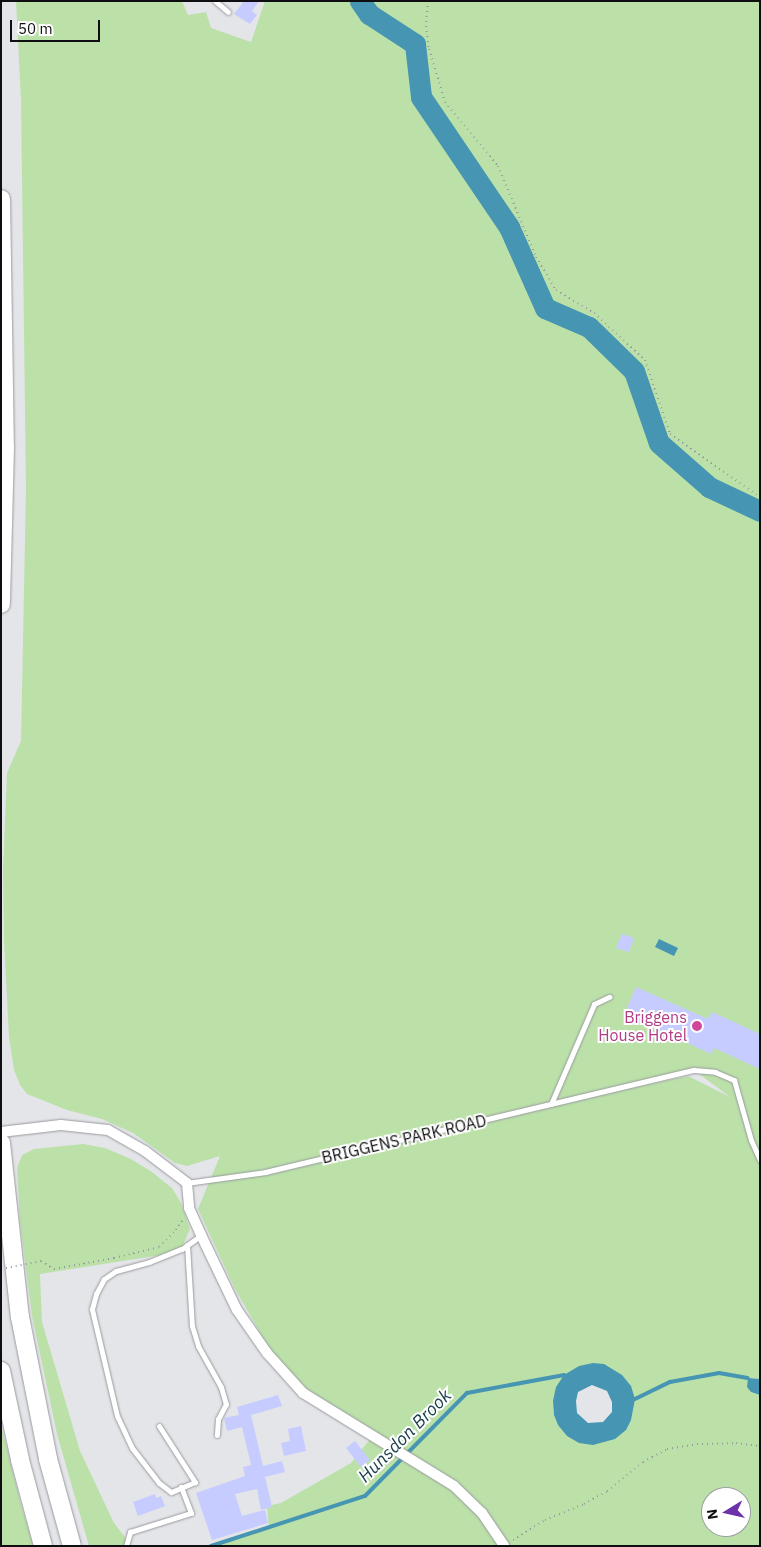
<!DOCTYPE html>
<html>
<head>
<meta charset="utf-8">
<style>
	body { margin:0 }
	#map { position:relative; width:761px; height:1547px; overflow:hidden; background:#e4e5e9; font-family:"IBM Plex Sans",sans-serif }
	div>[style] { position:absolute }
	[style*='--x'] { left:calc(var(--x)*1px); top:calc(var(--y)*1px); width:calc(var(--w)*1px); rotate:calc(var(--a)*1deg) }
	.green>* { inset:0; background:#bbe1a9 }
	.water>* { inset:0; background:#4695b2 }
	.stream>* { height:4px; margin:-2px; padding:0 2px; transform-origin:2px; border-radius:2px; background:#4695b2 }
	.river>* { height:21px; margin:-10.5px; padding:0 10.5px; transform-origin:10.5px; border-radius:10.5px; background:#4695b2 }
	.building>* { inset:0; background:#c6ccff }
	.path>* { height:2px; margin-top:-1px; transform-origin:0; background:repeating-linear-gradient(90deg,#98999c 0 1px,transparent 0 5px) }
	.roads { filter:drop-shadow(0 0 1px #999a9e) drop-shadow(0 0 1px #999a9e) }
	.service>* { height:5px; margin:-2.5px; padding:0 2.5px; transform-origin:2.5px; border-radius:2.5px; background:#fff }
	.minor>* { height:10px; margin:-5px; padding:0 5px; transform-origin:5px; border-radius:5px; background:#fff }
	.trunk>* { height:18px; margin:-9px; padding:0 9px; transform-origin:9px; border-radius:9px; background:#fff }
	.path-bridge>* { height:2px; margin-top:-1px; transform-origin:0; background:repeating-linear-gradient(90deg,#98999c 0 1px,transparent 0 5px) }
	.dots>* { width:14px; height:14px; translate:-50% -50%; box-sizing:border-box; border:2px solid #fff; border-radius:50% }
	span { translate:-50% -50%; white-space:nowrap; text-align:center; line-height:1.15; -webkit-text-stroke:4px #fff; paint-order:stroke }
	.hotel-label { font-size:16px; color:#b23c85 }
	.right { translate:-100% -50%; text-align:right }
	.street-label { font-size:16px; color:#0f0f11 }
	.water-label { font-size:18px; color:#1c404d; font-style:italic }
	.frame { position:absolute; inset:0; border:2px solid #0f0f11; pointer-events:none }
	.north { position:absolute; left:701px; top:1487px; width:50px; height:50px; box-sizing:border-box; background:#fff; border:1px solid #9f9fa0; border-radius:50%; rotate:261deg; font-size:14px; font-weight:700; line-height:20px; text-align:center; color:#0f0f11 }
	.north::after { content:''; display:block; margin:auto; width:18px; height:22px; background:#6c32a9; clip-path:polygon(50% 0,100% 100%,50% 72%,0 100%) }
	.scale { position:absolute; left:10px; top:20px; width:90px; height:22px; box-sizing:border-box; border:2px solid #0f0f11; border-top:0; padding-left:6px; font-size:15px; line-height:18px; white-space:nowrap; color:#0f0f11; -webkit-text-stroke:4px #fff; paint-order:stroke }
</style>
</head>
<body>
<div id="map">
	<div class="green">
		<div style="clip-path:polygon(evenodd,16px 1px,182px 1px,188px 15px,206px 12px,211px 28px,251px 42px,265px 1px,760px 1px,760px 1379px,748px 1378px,751px 1392px,760px 1395px,760px 1546px,219px 1546px,226px 1541px,269px 1529px,267px 1506px,281px 1503px,351px 1463px,374px 1434px,306px 1388px,270px 1350px,234px 1287px,198px 1209px,220px 1156px,187px 1166px,175px 1163px,133px 1133px,102px 1119px,67px 1110px,27px 1094px,20px 1085px,14px 1070px,9px 1037px,4px 941px,3px 870px,7px 773px,21px 741px,26px 488px,21px 100px,16px 1px,694px 1070px,730px 1097px,688px 1076px,616px 1091px,694px 1070px,16px 1px,604px 1364px,626px 1430px,558px 1425px,554px 1415px,553px 1401px,604px 1364px,16px 1px,711px 1497px,741px 1497px,741px 1527px,711px 1527px,711px 1497px)"></div>
		<div style="clip-path:polygon(83px 1144px,105px 1148px,131px 1159px,152px 1172px,172px 1188px,181px 1203px,190px 1229px,180px 1252px,40px 1274px,42px 1322px,80px 1451px,114px 1523px,132px 1546px,89px 1546px,57px 1434px,32px 1316px,20px 1221px,17px 1168px,22px 1155px,34px 1149px)"></div>
		<div style="clip-path:polygon(1px 1424px,22px 1508px,34px 1546px,1px 1546px)"></div>
	</div>
	<div class="water">
		<div style="clip-path:polygon(659px 939px,678px 948px,674px 956px,655px 947px)"></div>
		<div style="clip-path:polygon(evenodd,593px 1363px,604px 1364px,622px 1375px,631px 1386px,635px 1399px,631px 1420px,626px 1430px,615px 1439px,593px 1445px,579px 1443px,567px 1436px,558px 1425px,554px 1415px,553px 1401px,556px 1387px,564px 1375px,579px 1366px,593px 1363px,592px 1385px,607px 1391px,612px 1402px,612px 1412px,603px 1422px,588px 1423px,577px 1413px,576px 1401px,578px 1392px,592px 1385px)"></div>
		<div style="clip-path:polygon(748px 1378px,760px 1379px,760px 1395px,751px 1392px,747px 1387px)"></div>
	</div>
	<div class="stream">
		<div style="--x:635;--y:1399;--w:39;--a:-26"></div>
		<div style="--x:670;--y:1382;--w:50;--a:-10.4"></div>
		<div style="--x:719;--y:1373;--w:29;--a:10"></div>
		<div style="--x:211;--y:1546;--w:162;--a:-18"></div>
		<div style="--x:365;--y:1496;--w:145;--a:-45.3"></div>
		<div style="--x:467;--y:1393;--w:99;--a:-10.5"></div>
	</div>
	<div class="river">
		<div style="--x:360;--y:1;--w:16;--a:55"></div>
		<div style="--x:369;--y:14;--w:55;--a:33.1"></div>
		<div style="--x:415;--y:44;--w:53;--a:83.5"></div>
		<div style="--x:421;--y:97;--w:157;--a:55.9"></div>
		<div style="--x:509;--y:227;--w:89;--a:66"></div>
		<div style="--x:545;--y:308;--w:48;--a:23.4"></div>
		<div style="--x:589;--y:327;--w:63;--a:44.4"></div>
		<div style="--x:634;--y:371;--w:76;--a:70.9"></div>
		<div style="--x:659;--y:443;--w:67;--a:41.3"></div>
		<div style="--x:709;--y:487;--w:56;--a:25.2"></div>
	</div>
	<div class="building">
		<div style="clip-path:polygon(244px 1px,259px 1px,252px 11px,257px 15px,250px 24px,234px 14px)"></div>
		<div style="clip-path:polygon(622px 934px,634px 938px,629px 952px,616px 948px)"></div>
		<div style="clip-path:polygon(636px 987px,708px 1019px,712px 1012px,760px 1034px,760px 1069px,714px 1048px,711px 1054px,629px 1016px,632px 1010px,627px 1008px)"></div>
		<div style="clip-path:polygon(278px 1395px,282px 1406px,251px 1415px,263px 1466px,282px 1461px,285px 1472px,265px 1477px,272px 1507px,261px 1510px,257px 1489px,235px 1494px,242px 1516px,265px 1510px,268px 1523px,212px 1540px,196px 1493px,245px 1476px,243px 1467px,251px 1465px,242px 1427px,227px 1431px,224px 1418px,239px 1415px,237px 1407px)"></div>
		<div style="clip-path:polygon(301px 1426px,306px 1451px,284px 1456px,281px 1443px,290px 1441px,288px 1429px)"></div>
		<div style="clip-path:polygon(355px 1441px,370px 1460px,361px 1467px,346px 1448px)"></div>
		<div style="clip-path:polygon(155px 1494px,156px 1498px,161px 1496px,165px 1506px,138px 1516px,133px 1502px)"></div>
	</div>
	<div class="path">
		<div style="--x:428;--y:1;--w:25;--a:95"></div>
		<div style="--x:426;--y:26;--w:23;--a:83"></div>
		<div style="--x:429;--y:49;--w:55;--a:73.2"></div>
		<div style="--x:445;--y:102;--w:83;--a:50.4"></div>
		<div style="--x:498;--y:166;--w:99;--a:67.3"></div>
		<div style="--x:536;--y:257;--w:39;--a:59"></div>
		<div style="--x:556;--y:290;--w:44;--a:31.2"></div>
		<div style="--x:594;--y:313;--w:69;--a:42.7"></div>
		<div style="--x:645;--y:360;--w:78;--a:71.3"></div>
		<div style="--x:670;--y:434;--w:110;--a:35"></div>
		<div style="--x:41;--y:1261;--w:15;--a:32"></div>
		<div style="--x:54;--y:1269;--w:61;--a:-10.4"></div>
		<div style="--x:114;--y:1258;--w:46;--a:-13.7"></div>
		<div style="--x:159;--y:1247;--w:24;--a:-45"></div>
		<div style="--x:176;--y:1230;--w:11;--a:-56"></div>
		<div style="--x:513;--y:1540;--w:38;--a:-32"></div>
		<div style="--x:545;--y:1520;--w:42;--a:-22.3"></div>
		<div style="--x:584;--y:1504;--w:26;--a:-29"></div>
		<div style="--x:607;--y:1491;--w:46;--a:-38.9"></div>
		<div style="--x:643;--y:1462;--w:27;--a:-28"></div>
		<div style="--x:667;--y:1449;--w:30;--a:-9"></div>
		<div style="--x:697;--y:1444;--w:39;--a:-1"></div>
		<div style="--x:736;--y:1443;--w:24;--a:7"></div>
	</div>
	<div class="roads">
		<div class="service">
			<div style="--x:215;--y:1;--w:17;--a:40"></div>
			<div style="--x:551;--y:1104;--w:109;--a:-66.7"></div>
			<div style="--x:594;--y:1004;--w:17;--a:-25"></div>
			<div style="--x:187;--y:1183;--w:79;--a:-8"></div>
			<div style="--x:265;--y:1172;--w:441;--a:-13.4"></div>
			<div style="--x:694;--y:1070;--w:21;--a:5"></div>
			<div style="--x:715;--y:1072;--w:21;--a:23"></div>
			<div style="--x:734;--y:1080;--w:62;--a:74.2"></div>
			<div style="--x:751;--y:1140;--w:22;--a:66"></div>
			<div style="--x:187;--y:1245;--w:81;--a:86.5"></div>
			<div style="--x:192;--y:1326;--w:21;--a:73"></div>
			<div style="--x:198;--y:1346;--w:47;--a:60.7"></div>
			<div style="--x:221;--y:1387;--w:18;--a:74"></div>
			<div style="--x:226;--y:1404;--w:17;--a:118"></div>
			<div style="--x:218;--y:1419;--w:16;--a:94"></div>
			<div style="--x:159;--y:1426;--w:67;--a:57.3"></div>
			<div style="--x:195;--y:1482;--w:26;--a:157"></div>
			<div style="--x:171;--y:1492;--w:15;--a:-143"></div>
			<div style="--x:159;--y:1483;--w:44;--a:-127.6"></div>
			<div style="--x:132;--y:1448;--w:35;--a:-115"></div>
			<div style="--x:117;--y:1416;--w:110;--a:-103.2"></div>
			<div style="--x:92;--y:1309;--w:16;--a:-75"></div>
			<div style="--x:96;--y:1294;--w:17;--a:-62"></div>
			<div style="--x:104;--y:1279;--w:14;--a:-34"></div>
			<div style="--x:116;--y:1271;--w:34;--a:-15"></div>
			<div style="--x:149;--y:1262;--w:35;--a:-22"></div>
			<div style="--x:182;--y:1249;--w:24;--a:-36"></div>
			<div style="--x:126;--y:1546;--w:15;--a:-74"></div>
			<div style="--x:130;--y:1532;--w:64;--a:-17.3"></div>
			<div style="--x:191;--y:1513;--w:28;--a:-111"></div>
		</div>
		<div class="minor">
			<div style="--x:1;--y:1132;--w:60;--a:-6.7"></div>
			<div style="--x:61;--y:1125;--w:47;--a:6.1"></div>
			<div style="--x:108;--y:1130;--w:43;--a:29.6"></div>
			<div style="--x:145;--y:1151;--w:53;--a:37.3"></div>
			<div style="--x:187;--y:1183;--w:25;--a:85"></div>
			<div style="--x:189;--y:1208;--w:30;--a:66"></div>
			<div style="--x:201;--y:1235;--w:83;--a:64.4"></div>
			<div style="--x:237;--y:1310;--w:52;--a:55.1"></div>
			<div style="--x:267;--y:1353;--w:54;--a:48"></div>
			<div style="--x:303;--y:1393;--w:177;--a:31.6"></div>
			<div style="--x:454;--y:1486;--w:39;--a:44"></div>
			<div style="--x:482;--y:1513;--w:40;--a:56"></div>
		</div>
		<div class="trunk">
			<div style="--x:1;--y:199;--w:248;--a:89.1"></div>
			<div style="--x:5;--y:447;--w:157;--a:91.5"></div>
			<div style="--x:1;--y:1143;--w:175;--a:83.8"></div>
			<div style="--x:20;--y:1317;--w:145;--a:78.8"></div>
			<div style="--x:48;--y:1459;--w:90;--a:74.6"></div>
			<div style="--x:1;--y:1371;--w:91;--a:77.9"></div>
			<div style="--x:20;--y:1460;--w:89;--a:75"></div>
		</div>
	</div>
	<div class="path-bridge">
		<div style="--x:1;--y:1269;--w:41;--a:-11.3"></div>
	</div>
	<div class="dots">
		<div style="left:697px;top:1026px;background:#d1479c"></div>
	</div>
	<div class="hotel-label">
		<span class="right" style="left:687px;top:1026px">Briggens<br>House Hotel</span>
	</div>
	<div class="street-label">
		<span style="left:404px;top:1139px;rotate:-13deg">BRIGGENS PARK ROAD</span>
	</div>
	<div class="water-label">
		<span style="left:405px;top:1436px;rotate:-45deg">Hunsdon Brook</span>
	</div>
	<div class="frame"></div>
	<div class="north">N</div>
	<div class="scale">50 m</div>
</div>
</body>
</html>
